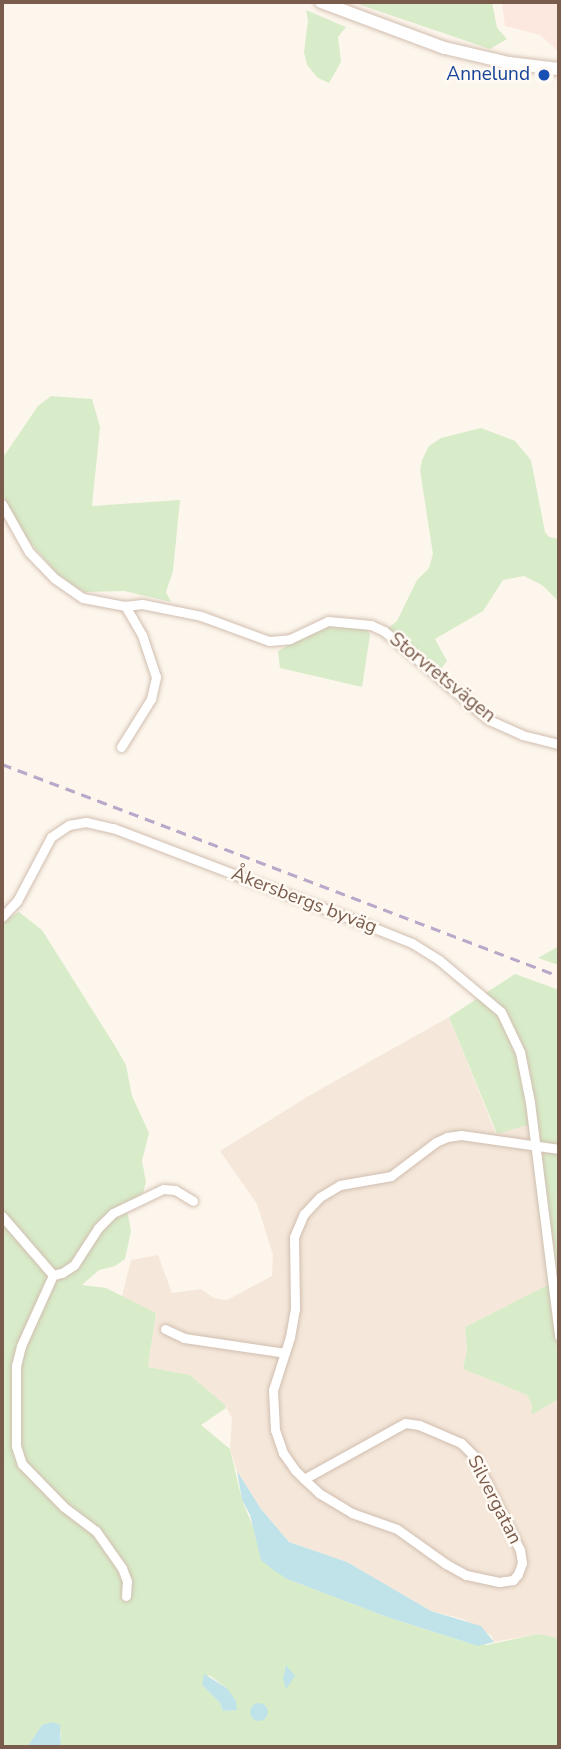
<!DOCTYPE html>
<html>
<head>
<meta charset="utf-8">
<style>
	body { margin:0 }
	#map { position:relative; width:561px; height:1749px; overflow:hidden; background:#fdf6ec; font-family:"Nunito Sans",sans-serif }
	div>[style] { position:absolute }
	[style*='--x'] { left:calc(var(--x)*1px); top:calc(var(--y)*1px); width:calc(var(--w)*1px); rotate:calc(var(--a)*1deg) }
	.residential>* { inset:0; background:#f5e8da }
	.commercial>* { inset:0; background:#fde8e0 }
	.green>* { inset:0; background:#d8ecc9 }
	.water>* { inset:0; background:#bfe3e8 }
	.round { border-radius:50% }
	.roads { filter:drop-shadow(0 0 2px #d1beb0) drop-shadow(0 0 2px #d1beb0) }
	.street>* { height:9px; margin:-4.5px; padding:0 4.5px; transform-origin:4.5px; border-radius:4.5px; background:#fff }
	.secondary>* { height:12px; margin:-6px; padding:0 6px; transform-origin:6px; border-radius:6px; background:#fff }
	.rail>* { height:2.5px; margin-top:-1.25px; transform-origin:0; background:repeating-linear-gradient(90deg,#b9a8c9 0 10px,transparent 0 17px) }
	.dots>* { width:19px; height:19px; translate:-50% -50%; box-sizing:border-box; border:4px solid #fffaf3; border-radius:50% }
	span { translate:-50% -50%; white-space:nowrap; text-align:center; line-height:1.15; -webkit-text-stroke:5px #fffaf3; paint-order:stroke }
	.transit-label { font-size:19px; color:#164399 }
	.right { translate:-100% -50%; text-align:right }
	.street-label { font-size:19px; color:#7a5c4d }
	.frame { position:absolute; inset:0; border:4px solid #7a5c4d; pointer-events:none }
</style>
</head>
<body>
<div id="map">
	<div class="residential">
		<div style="clip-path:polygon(449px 1017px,496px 1134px,528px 1124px,548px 1285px,465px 1327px,467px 1350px,463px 1369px,527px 1395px,532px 1405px,531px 1415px,559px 1399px,559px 1638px,537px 1634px,494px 1642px,492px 1636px,463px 1619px,431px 1611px,347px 1562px,289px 1542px,261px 1509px,237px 1471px,230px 1449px,232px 1418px,225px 1405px,190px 1375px,148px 1367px,156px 1313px,122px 1296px,131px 1260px,158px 1255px,172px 1293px,201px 1289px,214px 1298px,227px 1300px,272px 1276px,273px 1255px,257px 1204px,220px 1151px,312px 1094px)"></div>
	</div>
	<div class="commercial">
		<div style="clip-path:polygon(502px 2px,559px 2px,559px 52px,540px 35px,505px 26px)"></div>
	</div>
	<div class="green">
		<div style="clip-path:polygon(352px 2px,492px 2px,497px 28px,507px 39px,490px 49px)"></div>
		<div style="clip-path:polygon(306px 10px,346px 27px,338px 37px,341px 62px,329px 83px,318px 78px,307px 65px,304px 52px,308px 21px)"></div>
		<div style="clip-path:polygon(51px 396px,92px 399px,100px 427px,92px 506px,180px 500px,173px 571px,166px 592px,171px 602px,124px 591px,84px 592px,58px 575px,21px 532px,2px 493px,2px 459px,38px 406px)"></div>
		<div style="clip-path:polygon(481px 428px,515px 441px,531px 460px,545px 532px,549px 537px,559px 539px,559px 602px,542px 585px,524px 576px,503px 580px,483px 611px,435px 639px,447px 661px,437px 674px,388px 628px,397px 621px,417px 580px,429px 568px,433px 554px,420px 470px,422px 460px,429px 446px,441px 438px)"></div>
		<div style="clip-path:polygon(342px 624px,367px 629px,370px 635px,362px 687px,280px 668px,278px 651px,319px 628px)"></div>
		<div style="clip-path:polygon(evenodd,19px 912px,42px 930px,115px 1046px,126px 1065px,132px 1096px,149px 1133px,142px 1161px,146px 1182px,143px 1193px,101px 1220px,127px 1210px,131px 1231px,125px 1259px,115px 1266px,99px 1270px,82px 1285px,106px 1288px,156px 1313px,148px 1367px,190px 1375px,225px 1405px,226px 1408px,201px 1425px,230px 1449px,242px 1500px,256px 1534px,287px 1579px,387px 1617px,465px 1642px,487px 1645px,537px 1634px,559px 1638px,559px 1747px,61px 1747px,61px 1732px,42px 1725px,27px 1747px,2px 1747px,2px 922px,19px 912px,209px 1675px,227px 1688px,237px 1710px,223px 1711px,220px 1703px,202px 1685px,209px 1675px)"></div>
		<div style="clip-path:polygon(559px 946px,559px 965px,538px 958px)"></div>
		<div style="clip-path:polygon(515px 974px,559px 990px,559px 1399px,531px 1415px,532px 1405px,527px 1395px,463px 1369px,467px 1350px,465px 1327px,548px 1285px,528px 1125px,497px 1134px,449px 1017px)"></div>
	</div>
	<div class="water">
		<div style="clip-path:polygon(237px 1471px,261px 1509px,289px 1542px,347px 1562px,431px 1611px,481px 1626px,494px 1642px,478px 1646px,387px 1617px,287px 1579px,272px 1569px,261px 1560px,250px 1515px,242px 1500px)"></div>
		<div style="clip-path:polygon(286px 1665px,295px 1676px,286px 1689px,283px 1679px)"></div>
		<div style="clip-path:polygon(204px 1674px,227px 1688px,236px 1701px,237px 1710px,223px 1711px,220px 1703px,202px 1685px)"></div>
		<div class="round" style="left:250px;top:1703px;width:18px;height:18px"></div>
		<div style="clip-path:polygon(53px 1722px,60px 1725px,61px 1747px,27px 1747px,42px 1725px)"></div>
	</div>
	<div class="roads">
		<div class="street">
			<div style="--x:2;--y:504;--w:55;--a:60.6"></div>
			<div style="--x:29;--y:552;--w:36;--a:46"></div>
			<div style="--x:54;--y:578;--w:35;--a:35"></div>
			<div style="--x:83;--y:598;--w:43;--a:10.8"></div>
			<div style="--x:125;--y:606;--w:17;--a:-7"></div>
			<div style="--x:142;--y:604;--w:60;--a:11.5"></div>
			<div style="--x:201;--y:616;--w:72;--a:20.2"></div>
			<div style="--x:269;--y:641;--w:21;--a:-5"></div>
			<div style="--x:290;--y:639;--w:42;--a:-25.3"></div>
			<div style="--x:328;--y:621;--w:43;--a:5.3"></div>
			<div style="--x:371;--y:625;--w:14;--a:25"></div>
			<div style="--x:384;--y:631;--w:138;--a:40.3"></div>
			<div style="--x:489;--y:720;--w:36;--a:24"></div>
			<div style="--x:522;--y:735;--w:38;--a:14"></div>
			<div style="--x:121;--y:747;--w:57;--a:-58"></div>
			<div style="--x:151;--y:699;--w:23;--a:-77"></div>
			<div style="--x:156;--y:677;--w:44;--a:-108.4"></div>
			<div style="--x:142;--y:635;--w:34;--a:-120"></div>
			<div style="--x:2;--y:917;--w:22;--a:-47"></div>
			<div style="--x:17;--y:901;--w:72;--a:-62"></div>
			<div style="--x:51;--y:837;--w:22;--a:-34"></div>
			<div style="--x:69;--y:825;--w:17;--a:-10"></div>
			<div style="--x:86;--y:822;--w:28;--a:13"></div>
			<div style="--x:113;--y:828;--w:272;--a:20.9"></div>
			<div style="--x:367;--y:925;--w:48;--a:21.8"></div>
			<div style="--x:412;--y:943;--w:32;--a:32"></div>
			<div style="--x:439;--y:960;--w:81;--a:40"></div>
			<div style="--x:501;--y:1012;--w:44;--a:64.6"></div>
			<div style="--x:520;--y:1052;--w:51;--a:78.7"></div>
			<div style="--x:530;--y:1102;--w:236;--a:82.9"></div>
			<div style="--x:2;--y:1216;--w:78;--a:49.2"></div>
			<div style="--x:53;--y:1275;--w:78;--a:114.3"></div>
			<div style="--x:21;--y:1346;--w:21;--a:104"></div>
			<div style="--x:16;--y:1366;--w:80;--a:90"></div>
			<div style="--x:16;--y:1446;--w:19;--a:72"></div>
			<div style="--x:22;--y:1464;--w:60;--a:45.7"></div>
			<div style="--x:64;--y:1507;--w:40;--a:37"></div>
			<div style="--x:96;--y:1531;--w:45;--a:54.9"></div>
			<div style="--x:122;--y:1568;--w:14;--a:69"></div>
			<div style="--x:127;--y:1581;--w:15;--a:94"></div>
			<div style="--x:53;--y:1275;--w:9;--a:-13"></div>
			<div style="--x:62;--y:1273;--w:14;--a:-34"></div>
			<div style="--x:74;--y:1265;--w:44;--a:-57"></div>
			<div style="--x:98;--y:1228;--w:21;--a:-45"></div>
			<div style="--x:113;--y:1213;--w:55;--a:-25.6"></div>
			<div style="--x:163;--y:1189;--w:12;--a:5"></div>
			<div style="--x:175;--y:1190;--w:21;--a:31"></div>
			<div style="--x:165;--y:1329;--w:21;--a:25"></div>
			<div style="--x:184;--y:1338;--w:102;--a:8.4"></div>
			<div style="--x:304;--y:1479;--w:115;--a:-29"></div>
			<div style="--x:405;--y:1423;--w:14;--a:8"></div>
			<div style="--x:419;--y:1425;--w:46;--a:23.2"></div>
			<div style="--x:461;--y:1443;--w:17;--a:45"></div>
			<div style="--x:473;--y:1455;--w:106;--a:63.7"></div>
			<div style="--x:520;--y:1550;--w:13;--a:81"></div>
			<div style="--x:522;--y:1563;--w:12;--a:110"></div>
			<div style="--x:518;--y:1574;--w:8;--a:130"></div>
			<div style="--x:513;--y:1580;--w:14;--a:172"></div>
			<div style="--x:499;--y:1582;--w:34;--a:-168"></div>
			<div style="--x:466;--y:1575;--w:23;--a:-151"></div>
			<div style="--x:446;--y:1564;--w:60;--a:-144.5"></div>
			<div style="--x:397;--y:1529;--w:48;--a:-160.4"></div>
			<div style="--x:352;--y:1513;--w:39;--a:-149"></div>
			<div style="--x:319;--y:1493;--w:21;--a:-137"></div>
			<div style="--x:304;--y:1479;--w:13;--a:-135"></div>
			<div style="--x:295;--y:1470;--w:21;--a:-125"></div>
			<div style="--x:283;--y:1453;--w:24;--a:-109"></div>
			<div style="--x:275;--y:1430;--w:40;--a:-92.9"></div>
			<div style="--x:273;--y:1390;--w:56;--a:-72.2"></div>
			<div style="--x:290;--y:1337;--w:28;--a:-80"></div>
			<div style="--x:295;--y:1309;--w:72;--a:-90.8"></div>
			<div style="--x:294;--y:1237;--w:25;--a:-67"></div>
			<div style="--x:304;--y:1214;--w:23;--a:-47"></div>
			<div style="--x:320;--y:1197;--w:23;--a:-31"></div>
			<div style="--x:340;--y:1185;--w:52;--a:-10"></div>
			<div style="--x:391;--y:1176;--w:56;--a:-37.1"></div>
			<div style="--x:436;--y:1142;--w:12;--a:-24"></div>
			<div style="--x:447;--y:1137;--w:14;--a:-8"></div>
			<div style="--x:461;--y:1135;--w:99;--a:8.1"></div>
		</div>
		<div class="secondary">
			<div style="--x:321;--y:2;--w:132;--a:20.4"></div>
			<div style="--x:445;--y:48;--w:66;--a:13.2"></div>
			<div style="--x:509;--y:63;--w:50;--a:6.8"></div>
		</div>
	</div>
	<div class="rail">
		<div style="--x:2;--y:764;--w:596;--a:20.84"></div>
	</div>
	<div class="dots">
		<div style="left:544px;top:75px;background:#1a4fb4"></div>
	</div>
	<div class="transit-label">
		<span class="right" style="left:530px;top:75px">Annelund</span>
	</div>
	<div class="street-label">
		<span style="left:442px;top:678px;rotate:39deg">Storvretsvägen</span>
		<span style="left:304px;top:901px;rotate:21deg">Åkersbergs byväg</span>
		<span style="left:494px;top:1500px;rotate:63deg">Silvergatan</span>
	</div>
	<div class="frame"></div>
</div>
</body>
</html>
